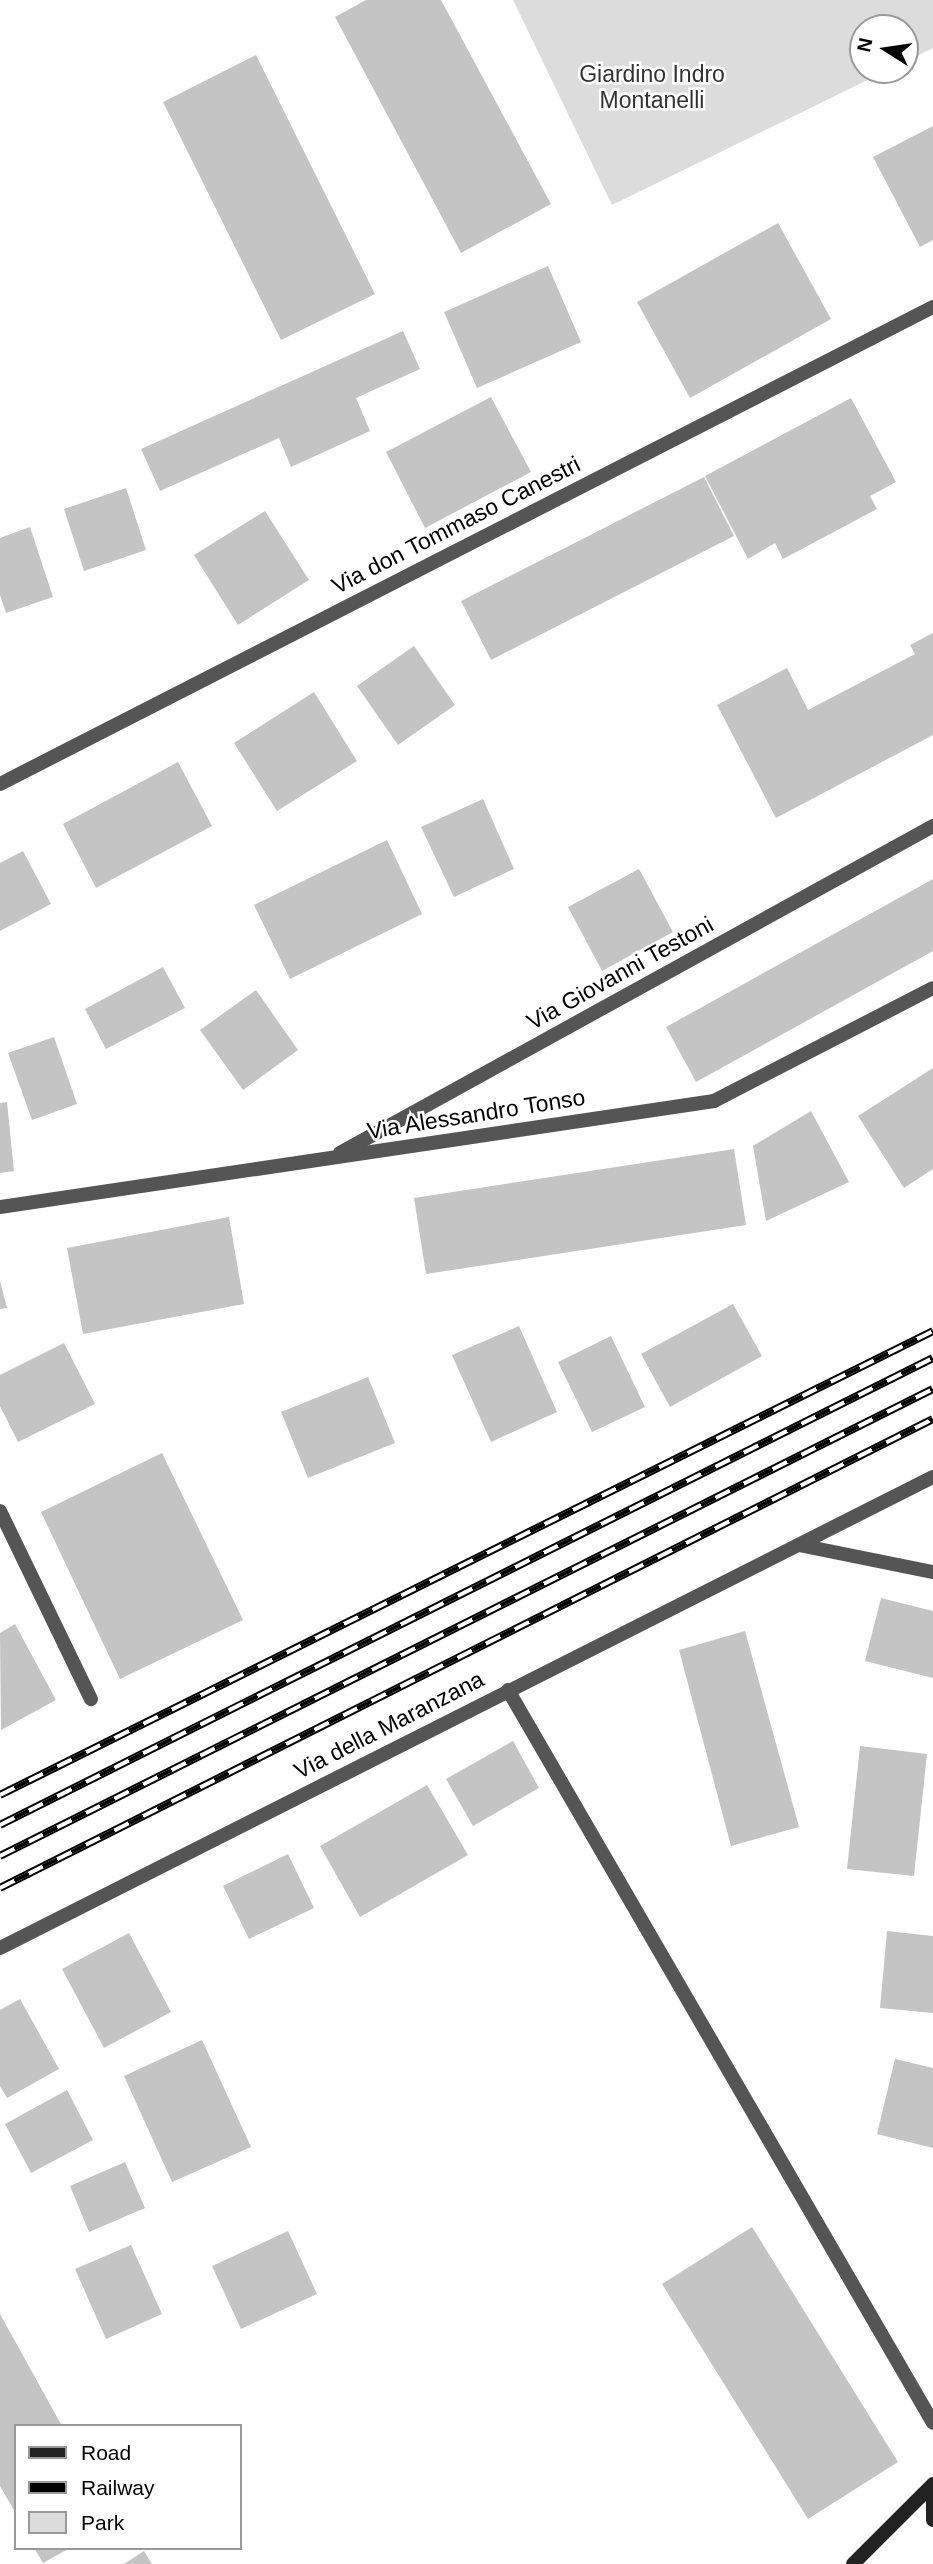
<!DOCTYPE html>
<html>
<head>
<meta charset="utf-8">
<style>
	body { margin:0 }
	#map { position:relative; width:933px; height:2564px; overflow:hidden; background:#fff; font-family:Arial,sans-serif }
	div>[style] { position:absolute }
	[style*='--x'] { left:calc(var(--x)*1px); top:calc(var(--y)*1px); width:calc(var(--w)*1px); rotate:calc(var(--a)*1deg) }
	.green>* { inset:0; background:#dcdcdc }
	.building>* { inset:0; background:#c4c4c4 }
	.street>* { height:14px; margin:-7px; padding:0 7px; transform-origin:7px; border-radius:7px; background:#555 }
	.secondary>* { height:14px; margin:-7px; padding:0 7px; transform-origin:7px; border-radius:7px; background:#222 }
	.rail>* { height:8px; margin-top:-4px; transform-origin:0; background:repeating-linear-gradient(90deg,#fff 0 16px,#000 0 32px); box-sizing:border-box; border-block:2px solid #000 }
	span { translate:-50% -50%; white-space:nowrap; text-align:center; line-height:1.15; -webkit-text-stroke:5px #fff; paint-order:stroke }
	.park-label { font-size:23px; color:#333 }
	.street-label { font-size:23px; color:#000 }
	.legend { position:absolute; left:14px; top:2424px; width:228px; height:126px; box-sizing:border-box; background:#fff; border:2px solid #999; margin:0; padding:9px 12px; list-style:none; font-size:21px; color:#000 }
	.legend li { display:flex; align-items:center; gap:14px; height:35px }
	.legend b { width:35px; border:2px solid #999 }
	.north { position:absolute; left:849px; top:14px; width:70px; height:70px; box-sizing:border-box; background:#fff; border:2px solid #999; border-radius:50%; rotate:282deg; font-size:19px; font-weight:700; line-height:28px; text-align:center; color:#000 }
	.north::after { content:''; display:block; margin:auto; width:24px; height:32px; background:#000; clip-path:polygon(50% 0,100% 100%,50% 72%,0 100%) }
</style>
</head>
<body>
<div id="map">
	<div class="green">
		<div style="clip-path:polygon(513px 0,933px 0,933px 48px,905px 62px,905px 28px,863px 28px,863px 70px,888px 70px,612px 205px)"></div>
	</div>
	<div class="building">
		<div style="clip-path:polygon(366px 0,441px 0,551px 204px,461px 253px,335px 17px)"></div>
		<div style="clip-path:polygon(256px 55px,375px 294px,281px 340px,163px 102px)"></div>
		<div style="clip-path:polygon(933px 126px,933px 240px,920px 247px,873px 157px)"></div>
		<div style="clip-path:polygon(778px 223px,831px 319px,690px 398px,637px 302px)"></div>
		<div style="clip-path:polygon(548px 266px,581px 342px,477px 388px,444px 312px)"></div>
		<div style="clip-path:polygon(403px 331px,420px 369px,356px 398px,370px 431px,291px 467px,279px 438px,160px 491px,141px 449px)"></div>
		<div style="clip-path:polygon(491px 397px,531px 472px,425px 528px,386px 452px)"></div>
		<div style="clip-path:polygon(851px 398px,896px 482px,870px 496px,877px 509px,783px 559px,775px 543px,748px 559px,705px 476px)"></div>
		<div style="clip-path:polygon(704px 477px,734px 536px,491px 660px,461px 601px)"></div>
		<div style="clip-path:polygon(126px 488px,146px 550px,84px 571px,64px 509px)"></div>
		<div style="clip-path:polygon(265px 511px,309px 580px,238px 625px,194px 555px)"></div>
		<div style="clip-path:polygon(30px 527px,53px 597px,6px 613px,0 595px,0 538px)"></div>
		<div style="clip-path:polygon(933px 633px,933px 735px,776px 818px,717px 705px,787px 668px,808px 710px,915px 654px,910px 645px)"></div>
		<div style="clip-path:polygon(414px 646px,455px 705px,398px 745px,357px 686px)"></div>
		<div style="clip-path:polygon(314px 692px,357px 761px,277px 811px,234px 743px)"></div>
		<div style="clip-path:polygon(178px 762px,212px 826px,96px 888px,63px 824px)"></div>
		<div style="clip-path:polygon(483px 799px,514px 869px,454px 897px,421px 827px)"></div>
		<div style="clip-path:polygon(387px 840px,422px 914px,290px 979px,254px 905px)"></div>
		<div style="clip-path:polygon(23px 851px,51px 904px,0 931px,0 863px)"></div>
		<div style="clip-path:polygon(639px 869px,673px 932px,602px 971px,568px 907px)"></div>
		<div style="clip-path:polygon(933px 879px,933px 951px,696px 1082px,666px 1027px)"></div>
		<div style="clip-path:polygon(163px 967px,185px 1008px,106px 1049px,85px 1009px)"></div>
		<div style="clip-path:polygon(256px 990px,298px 1050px,243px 1090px,200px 1030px)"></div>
		<div style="clip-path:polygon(54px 1037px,77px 1104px,32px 1120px,8px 1053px)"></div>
		<div style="clip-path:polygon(933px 1068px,933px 1169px,904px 1188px,858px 1116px)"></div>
		<div style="clip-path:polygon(7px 1102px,14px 1171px,0 1173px,0 1103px)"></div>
		<div style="clip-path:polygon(811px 1111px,849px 1182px,766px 1221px,753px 1146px)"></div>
		<div style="clip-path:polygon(734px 1149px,746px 1225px,426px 1274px,414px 1198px)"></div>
		<div style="clip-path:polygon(229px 1217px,244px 1304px,83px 1334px,67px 1248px)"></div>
		<div style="clip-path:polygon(0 1281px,7px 1308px,0 1309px)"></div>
		<div style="clip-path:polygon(733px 1304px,762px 1356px,670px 1407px,641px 1354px)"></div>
		<div style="clip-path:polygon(519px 1326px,557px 1412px,491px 1442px,452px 1355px)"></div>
		<div style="clip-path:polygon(611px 1336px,645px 1407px,592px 1432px,558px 1362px)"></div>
		<div style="clip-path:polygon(64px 1343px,95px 1404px,18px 1442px,0 1406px,0 1375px)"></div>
		<div style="clip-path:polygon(368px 1377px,395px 1443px,308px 1478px,281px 1412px)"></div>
		<div style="clip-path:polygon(162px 1453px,243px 1620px,120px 1679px,41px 1512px)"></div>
		<div style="clip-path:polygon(881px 1598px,933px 1611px,933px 1678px,865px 1661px)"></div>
		<div style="clip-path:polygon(15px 1624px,56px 1700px,1px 1730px,0 1633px)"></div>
		<div style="clip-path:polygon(745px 1631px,799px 1827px,731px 1846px,679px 1650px)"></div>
		<div style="clip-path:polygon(513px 1741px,539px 1788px,473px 1826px,446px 1779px)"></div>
		<div style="clip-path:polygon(860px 1746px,927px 1754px,914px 1876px,847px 1869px)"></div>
		<div style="clip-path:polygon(427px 1785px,468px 1855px,360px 1917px,320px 1846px)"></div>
		<div style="clip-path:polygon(288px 1854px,314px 1908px,249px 1939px,223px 1886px)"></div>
		<div style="clip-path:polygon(887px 1931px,933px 1936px,933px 2013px,880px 2008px)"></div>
		<div style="clip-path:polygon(129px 1933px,171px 2012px,104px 2048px,62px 1969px)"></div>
		<div style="clip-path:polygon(20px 1999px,59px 2069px,7px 2098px,0 2086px,0 2010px)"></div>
		<div style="clip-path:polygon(202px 2040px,251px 2147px,172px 2182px,124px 2076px)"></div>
		<div style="clip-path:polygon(895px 2059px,933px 2068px,933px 2148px,877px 2134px)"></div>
		<div style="clip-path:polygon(67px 2090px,93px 2140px,31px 2173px,5px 2124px)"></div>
		<div style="clip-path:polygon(125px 2162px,145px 2208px,89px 2232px,70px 2186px)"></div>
		<div style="clip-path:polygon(752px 2227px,898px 2462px,808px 2519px,662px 2284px)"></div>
		<div style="clip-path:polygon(288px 2231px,317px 2294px,241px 2329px,212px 2266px)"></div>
		<div style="clip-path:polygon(131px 2245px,162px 2314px,106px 2339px,75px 2269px)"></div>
		<div style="clip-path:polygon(0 2314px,62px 2426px,16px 2426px,16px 2514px,0 2486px)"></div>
		<div style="clip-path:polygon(34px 2548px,70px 2548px,43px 2563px)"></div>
		<div style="clip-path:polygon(144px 2551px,152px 2564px,124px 2564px)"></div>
	</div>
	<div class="street">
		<div style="--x:0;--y:784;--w:1048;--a:-27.08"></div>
		<div style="--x:340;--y:1153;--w:677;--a:-28.87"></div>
		<div style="--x:0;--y:1207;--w:722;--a:-8.44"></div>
		<div style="--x:714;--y:1101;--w:246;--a:-27.3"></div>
		<div style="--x:0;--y:1511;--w:209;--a:64.2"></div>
		<div style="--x:799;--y:1545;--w:137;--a:11.4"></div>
		<div style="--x:508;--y:1690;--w:847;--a:59.89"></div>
		<div style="--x:0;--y:1948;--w:1045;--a:-26.79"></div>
	</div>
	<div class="secondary">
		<div style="--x:933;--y:2499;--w:21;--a:90"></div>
		<div style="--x:853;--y:2564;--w:113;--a:-45"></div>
	</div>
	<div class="rail">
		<div style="--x:0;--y:1795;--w:1042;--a:-26.44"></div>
		<div style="--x:0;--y:1825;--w:1043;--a:-26.59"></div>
		<div style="--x:0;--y:1856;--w:1043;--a:-26.59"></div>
		<div style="--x:0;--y:1888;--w:1044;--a:-26.69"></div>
	</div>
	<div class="park-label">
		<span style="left:652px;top:87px">Giardino Indro<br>Montanelli</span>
	</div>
	<div class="street-label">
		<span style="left:456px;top:525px;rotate:-27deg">Via don Tommaso Canestri</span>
		<span style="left:620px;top:973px;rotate:-29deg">Via Giovanni Testoni</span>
		<span style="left:476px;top:1114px;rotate:-9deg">Via Alessandro Tonso</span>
		<span style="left:389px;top:1725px;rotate:-27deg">Via della Maranzana</span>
	</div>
	<ul class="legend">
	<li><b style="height:9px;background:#222"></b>Road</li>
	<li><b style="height:9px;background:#000"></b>Railway</li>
	<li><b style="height:19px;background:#dcdcdc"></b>Park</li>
	</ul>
	<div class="north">N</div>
</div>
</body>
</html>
